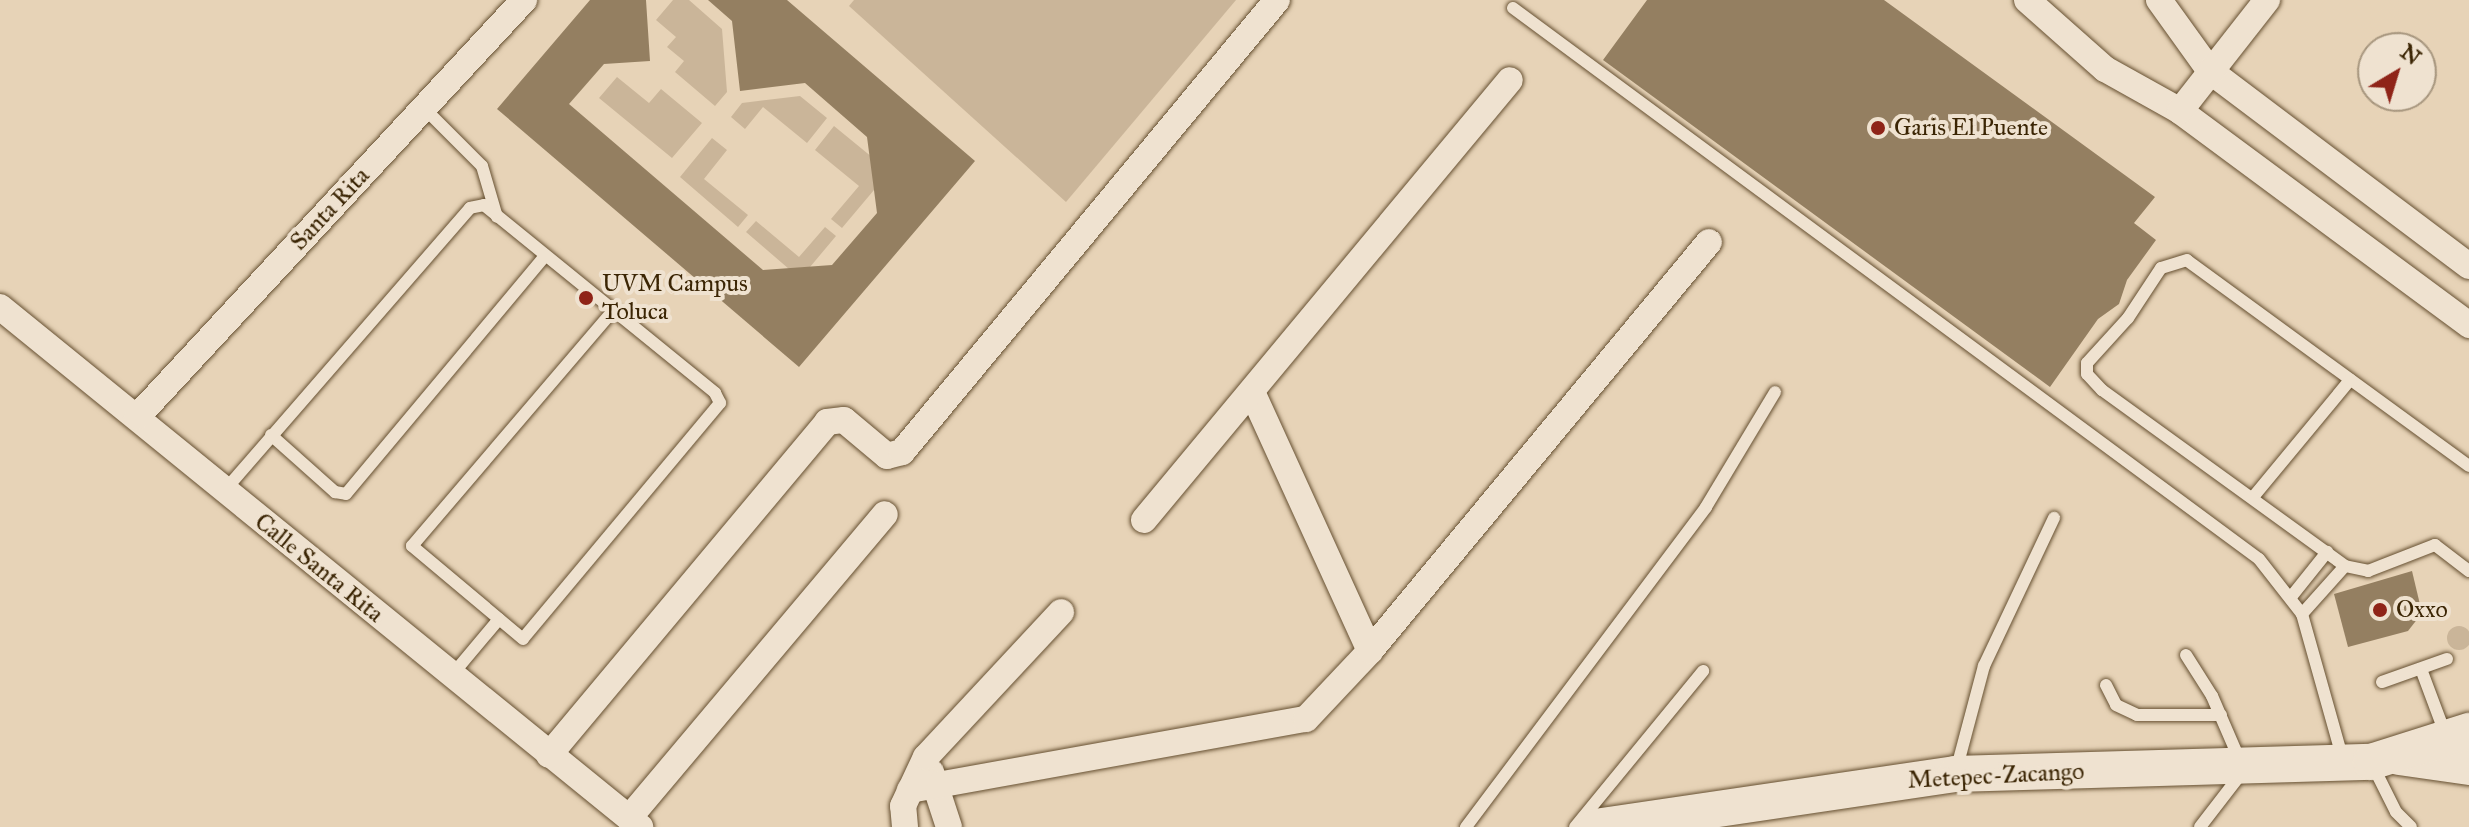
<!DOCTYPE html>
<html>
<head>
<meta charset="utf-8">
<style>
	body { margin:0 }
	#map { position:relative; width:2469px; height:827px; overflow:hidden; background:#e7d3b7; font-family:"IM FELL Great Primer",serif }
	div>[style] { position:absolute }
	[style*='--x'] { left:calc(var(--x)*1px); top:calc(var(--y)*1px); width:calc(var(--w)*1px); rotate:calc(var(--a)*1deg) }
	.green>* { inset:0; background:#cab599 }
	.round { border-radius:50% }
	.building>* { inset:0; background:#947f61 }
	.roads { filter:drop-shadow(0 0 2px #665031) drop-shadow(0 0 2px #665031) }
	.service>* { height:12px; margin:-6px; padding:0 6px; transform-origin:6px; border-radius:6px; background:#efe2d0 }
	.minor>* { height:26px; margin:-13px; padding:0 13px; transform-origin:13px; border-radius:13px; background:#efe2d0 }
	.secondary>* { height:36px; margin:-18px; padding:0 18px; transform-origin:18px; border-radius:18px; background:#efe2d0 }
	.dots>* { width:22px; height:22px; translate:-50% -50%; box-sizing:border-box; border:4px solid #efe2d0; border-radius:50% }
	span { translate:-50% -50%; white-space:nowrap; text-align:center; line-height:1.15; -webkit-text-stroke:8px #efe2d0; paint-order:stroke }
	.poi-label { font-size:24px; color:#3b2504 }
	.left { translate:0 -50%; text-align:left }
	.street-label { font-size:24px; color:#3b2504 }
	.north { position:absolute; left:2357px; top:32px; width:80px; height:80px; box-sizing:border-box; background:#efe2d0; border:2px solid #a7967e; border-radius:50%; rotate:38deg; font-size:22px; font-weight:700; line-height:32px; text-align:center; color:#3b2504 }
	.north::after { content:''; display:block; margin:auto; width:28px; height:36px; background:#8f2418; clip-path:polygon(50% 0,100% 100%,50% 72%,0 100%) }
</style>
</head>
<body>
<div id="map">
	<div class="green">
		<div style="clip-path:polygon(673px 0,689px 0,722px 29px,727px 92px,715px 106px,675px 72px,684px 61px,667px 47px,676px 37px,656px 20px)"></div>
		<div style="clip-path:polygon(854px 0,1236px 0,1066px 202px,849px 6px)"></div>
		<div style="clip-path:polygon(617px 77px,649px 103px,661px 89px,702px 123px,672px 158px,599px 98px)"></div>
		<div style="clip-path:polygon(800px 96px,827px 118px,807px 143px,763px 107px,745px 129px,731px 117px,742px 103px)"></div>
		<div style="clip-path:polygon(834px 126px,878px 162px,874px 190px,842px 228px,831px 219px,859px 186px,815px 150px)"></div>
		<div style="clip-path:polygon(712px 138px,727px 150px,704px 179px,748px 215px,738px 227px,680px 177px)"></div>
		<div style="clip-path:polygon(756px 221px,799px 257px,825px 227px,836px 236px,810px 267px,789px 269px,746px 232px)"></div>
		<div class="round" style="left:2447px;top:626px;width:24px;height:24px"></div>
	</div>
	<div class="building">
		<div style="clip-path:polygon(590px 0,646px 0,650px 61px,604px 64px,569px 104px,763px 270px,832px 265px,877px 213px,867px 137px,805px 83px,740px 91px,732px 21px,708px 0,787px 0,975px 161px,799px 367px,497px 109px)"></div>
		<div style="clip-path:polygon(1647px 0,1884px 0,2155px 197px,2134px 223px,2156px 240px,2127px 280px,2119px 304px,2098px 319px,2050px 387px,1603px 60px)"></div>
		<div style="clip-path:polygon(2412px 571px,2422px 613px,2408px 631px,2348px 647px,2334px 594px)"></div>
	</div>
	<div class="roads">
		<div class="service">
			<div style="--x:1513;--y:8;--w:927;--a:36.45"></div>
			<div style="--x:2259;--y:559;--w:70;--a:52"></div>
			<div style="--x:2302;--y:614;--w:152;--a:74.3"></div>
			<div style="--x:424;--y:108;--w:82;--a:45"></div>
			<div style="--x:482;--y:166;--w:53;--a:73.6"></div>
			<div style="--x:271;--y:435;--w:86;--a:41.7"></div>
			<div style="--x:335;--y:492;--w:11;--a:10"></div>
			<div style="--x:346;--y:494;--w:310;--a:-50.1"></div>
			<div style="--x:2469;--y:466;--w:349;--a:-143.9"></div>
			<div style="--x:2187;--y:260;--w:27;--a:163"></div>
			<div style="--x:2161;--y:268;--w:60;--a:123.4"></div>
			<div style="--x:2128;--y:318;--w:61;--a:132.3"></div>
			<div style="--x:2087;--y:363;--w:11;--a:90"></div>
			<div style="--x:2087;--y:374;--w:22;--a:47"></div>
			<div style="--x:2102;--y:390;--w:300;--a:35.9"></div>
			<div style="--x:2345;--y:566;--w:24;--a:12"></div>
			<div style="--x:2368;--y:571;--w:72;--a:-21.2"></div>
			<div style="--x:2435;--y:545;--w:43;--a:37.4"></div>
			<div style="--x:225;--y:490;--w:374;--a:-49"></div>
			<div style="--x:470;--y:208;--w:14;--a:-12"></div>
			<div style="--x:484;--y:205;--w:298;--a:39.1"></div>
			<div style="--x:715;--y:393;--w:11;--a:63"></div>
			<div style="--x:720;--y:403;--w:307;--a:129.9"></div>
			<div style="--x:523;--y:639;--w:145;--a:-140"></div>
			<div style="--x:412;--y:546;--w:309;--a:-49.5"></div>
			<div style="--x:2254;--y:496;--w:151;--a:-50.4"></div>
			<div style="--x:2291;--y:597;--w:58;--a:-51.3"></div>
			<div style="--x:2302;--y:614;--w:64;--a:-48.1"></div>
			<div style="--x:2186;--y:655;--w:49;--a:57.6"></div>
			<div style="--x:2212;--y:696;--w:81;--a:66.6"></div>
			<div style="--x:2244;--y:770;--w:72;--a:127.7"></div>
			<div style="--x:2421;--y:669;--w:72;--a:69.5"></div>
			<div style="--x:452;--y:675;--w:73;--a:-50"></div>
			<div style="--x:2382;--y:682;--w:69;--a:-19.5"></div>
			<div style="--x:2106;--y:685;--w:22;--a:63"></div>
			<div style="--x:2116;--y:705;--w:23;--a:25"></div>
			<div style="--x:2137;--y:715;--w:84;--a:0"></div>
			<div style="--x:2373;--y:766;--w:51;--a:63.4"></div>
			<div style="--x:2396;--y:812;--w:21;--a:45"></div>
			<div style="--x:1956;--y:771;--w:109;--a:-75.1"></div>
			<div style="--x:1984;--y:666;--w:164;--a:-64.7"></div>
			<div style="--x:1466;--y:827;--w:400;--a:-53.1"></div>
			<div style="--x:1706;--y:507;--w:134;--a:-59"></div>
			<div style="--x:1575;--y:827;--w:202;--a:-50.6"></div>
		</div>
		<div class="minor">
			<div style="--x:2027;--y:0;--w:104;--a:41.5"></div>
			<div style="--x:2105;--y:69;--w:86;--a:29.2"></div>
			<div style="--x:2180;--y:111;--w:360;--a:36.5"></div>
			<div style="--x:2159;--y:0;--w:87;--a:54.3"></div>
			<div style="--x:2210;--y:71;--w:324;--a:37"></div>
			<div style="--x:2180;--y:111;--w:141;--a:-51.9"></div>
			<div style="--x:0;--y:307;--w:825;--a:39.09"></div>
			<div style="--x:1252;--y:392;--w:285;--a:65.5"></div>
			<div style="--x:137;--y:417;--w:569;--a:-47.14"></div>
			<div style="--x:1144;--y:520;--w:572;--a:-50.25"></div>
			<div style="--x:549;--y:755;--w:434;--a:-50.1"></div>
			<div style="--x:827;--y:422;--w:17;--a:-7"></div>
			<div style="--x:844;--y:420;--w:56;--a:39.9"></div>
			<div style="--x:887;--y:456;--w:16;--a:-15"></div>
			<div style="--x:902;--y:452;--w:587;--a:-50.32"></div>
			<div style="--x:931;--y:772;--w:58;--a:71.9"></div>
			<div style="--x:910;--y:790;--w:402;--a:-10.2"></div>
			<div style="--x:1306;--y:719;--w:93;--a:-46.7"></div>
			<div style="--x:1370;--y:651;--w:531;--a:-50.35"></div>
			<div style="--x:629;--y:818;--w:397;--a:-49.9"></div>
			<div style="--x:905;--y:827;--w:21;--a:-95"></div>
			<div style="--x:903;--y:806;--w:54;--a:-64.9"></div>
			<div style="--x:926;--y:757;--w:198;--a:-47"></div>
		</div>
		<div class="secondary">
			<div style="--x:2399;--y:757;--w:71;--a:8.1"></div>
			<div style="--x:1596;--y:827;--w:364;--a:-8.4"></div>
			<div style="--x:1956;--y:774;--w:415;--a:-1.7"></div>
			<div style="--x:2371;--y:762;--w:103;--a:-17.6"></div>
		</div>
	</div>
	<div class="dots">
		<div style="left:1878px;top:128px;background:#8f2418"></div>
		<div style="left:586px;top:298px;background:#8f2418"></div>
		<div style="left:2380px;top:610px;background:#8f2418"></div>
	</div>
	<div class="poi-label">
		<span class="left" style="left:1894px;top:128px">Garis El Puente</span>
		<span class="left" style="left:602px;top:298px">UVM Campus<br>Toluca</span>
		<span class="left" style="left:2396px;top:610px">Oxxo</span>
	</div>
	<div class="street-label">
		<span style="left:330px;top:209px;rotate:-47deg">Santa Rita</span>
		<span style="left:319px;top:568px;rotate:39deg">Calle Santa Rita</span>
		<span style="left:1996px;top:776px;rotate:-3deg">Metepec-Zacango</span>
	</div>
	<div class="north">N</div>
</div>
</body>
</html>
